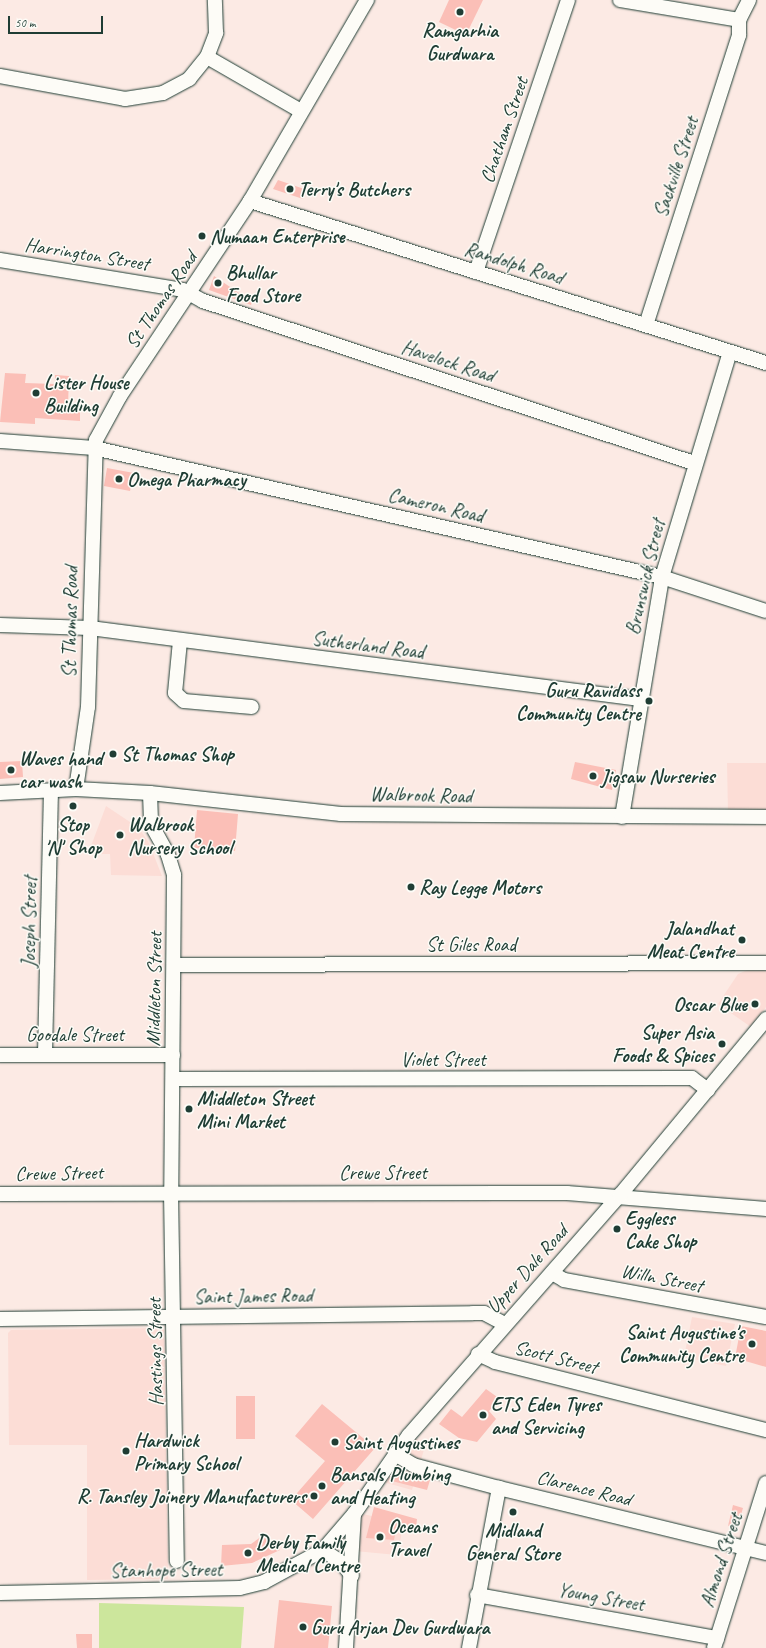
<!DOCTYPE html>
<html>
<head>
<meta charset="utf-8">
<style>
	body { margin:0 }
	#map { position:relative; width:766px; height:1648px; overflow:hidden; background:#fceae4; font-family:Caveat,sans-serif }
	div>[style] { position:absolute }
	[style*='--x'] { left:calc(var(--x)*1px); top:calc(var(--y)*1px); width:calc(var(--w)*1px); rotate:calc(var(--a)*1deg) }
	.built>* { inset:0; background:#fcddd6 }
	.green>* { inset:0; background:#cce69c }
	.building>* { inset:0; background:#fbbfb7 }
	.roads { filter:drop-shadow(0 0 1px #1f3d34) drop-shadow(0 0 1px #1f3d34) }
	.minor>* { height:14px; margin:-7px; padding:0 7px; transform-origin:7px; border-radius:7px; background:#fdfcf7 }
	.dots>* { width:11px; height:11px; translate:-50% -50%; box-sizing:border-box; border:2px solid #fdfcf7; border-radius:50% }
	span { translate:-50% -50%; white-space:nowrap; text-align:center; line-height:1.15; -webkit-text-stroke:3px #fdfcf7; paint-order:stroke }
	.poi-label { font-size:20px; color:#1f3d34; font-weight:700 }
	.left { translate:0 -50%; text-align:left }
	.right { translate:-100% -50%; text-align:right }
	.street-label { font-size:20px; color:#1f3d34 }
	.scale { position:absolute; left:8px; top:16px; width:95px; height:18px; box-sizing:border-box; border:2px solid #1f3d34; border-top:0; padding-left:5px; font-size:12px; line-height:14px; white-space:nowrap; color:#1f3d34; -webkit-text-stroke:3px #fdfcf7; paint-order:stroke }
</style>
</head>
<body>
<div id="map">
	<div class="built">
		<div style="clip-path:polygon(727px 763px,766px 763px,766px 822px,728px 812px)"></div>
		<div style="clip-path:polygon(106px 806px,139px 828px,149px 843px,162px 876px,111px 875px,110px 854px,88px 854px)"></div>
		<div style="clip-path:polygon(766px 962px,766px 1007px,751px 1027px,718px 1004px,738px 974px)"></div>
		<div style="clip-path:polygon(692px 1317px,735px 1324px,726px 1366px,684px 1357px)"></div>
		<div style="clip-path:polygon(160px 1328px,164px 1330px,168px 1579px,87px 1580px,87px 1445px,9px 1445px,8px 1333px,11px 1330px)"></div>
		<div style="clip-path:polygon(408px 1436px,426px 1443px,412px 1490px,376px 1480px)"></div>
		<div style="clip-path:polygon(358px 1513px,404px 1523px,397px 1555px,355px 1551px)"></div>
	</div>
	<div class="green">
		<div style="clip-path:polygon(99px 1603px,244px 1607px,241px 1648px,99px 1648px)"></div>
	</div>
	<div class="building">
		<div style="clip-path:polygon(449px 0,483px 0,466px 35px,439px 22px)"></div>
		<div style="clip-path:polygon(278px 180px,307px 190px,303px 199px,273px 189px)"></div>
		<div style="clip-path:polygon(214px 276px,252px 302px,251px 305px,209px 290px)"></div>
		<div style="clip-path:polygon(5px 373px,26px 374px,25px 383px,55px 384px,55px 375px,69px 376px,68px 406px,80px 407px,80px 421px,35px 418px,35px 424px,0 422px)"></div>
		<div style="clip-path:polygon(107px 468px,134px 473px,130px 491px,104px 486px)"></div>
		<div style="clip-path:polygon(22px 761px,23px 777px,0 779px,0 762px)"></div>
		<div style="clip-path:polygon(575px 762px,616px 770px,612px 790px,571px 779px)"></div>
		<div style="clip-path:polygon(197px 810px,238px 814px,235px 851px,194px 848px)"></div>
		<div style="clip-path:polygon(741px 1326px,766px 1331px,766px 1367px,735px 1358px)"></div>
		<div style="clip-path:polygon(486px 1389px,500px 1399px,489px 1411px,496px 1419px,477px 1442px,459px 1438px,439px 1424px,451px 1409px,462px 1417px)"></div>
		<div style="clip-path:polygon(236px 1396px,255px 1396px,255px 1439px,236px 1439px)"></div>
		<div style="clip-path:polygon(322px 1404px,375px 1448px,313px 1519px,291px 1500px,325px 1461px,295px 1436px)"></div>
		<div style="clip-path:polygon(394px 1472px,430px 1480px,427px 1490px,388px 1480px)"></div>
		<div style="clip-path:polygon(733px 1505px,743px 1508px,737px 1529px,728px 1526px)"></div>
		<div style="clip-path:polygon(374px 1507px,417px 1519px,416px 1528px,397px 1525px,394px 1540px,366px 1538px)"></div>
		<div style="clip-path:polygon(265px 1534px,280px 1550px,252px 1563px,221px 1566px,222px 1545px,251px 1544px)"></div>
		<div style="clip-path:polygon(279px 1600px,332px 1606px,328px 1648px,274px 1648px)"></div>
		<div style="clip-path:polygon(76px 1634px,92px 1634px,92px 1648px,77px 1648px)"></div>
	</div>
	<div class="roads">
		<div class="minor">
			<div style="--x:620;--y:0;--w:121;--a:9.5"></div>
			<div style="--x:207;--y:57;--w:108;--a:29.9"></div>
			<div style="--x:0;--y:76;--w:127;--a:10.4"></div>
			<div style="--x:125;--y:99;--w:38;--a:-9"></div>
			<div style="--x:163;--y:93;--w:30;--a:-28"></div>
			<div style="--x:189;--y:79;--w:28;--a:-51"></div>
			<div style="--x:207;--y:57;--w:26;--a:-69"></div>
			<div style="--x:216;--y:33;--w:33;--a:-92"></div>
			<div style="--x:250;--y:201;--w:541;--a:17.43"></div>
			<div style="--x:0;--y:260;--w:185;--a:9.3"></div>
			<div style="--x:183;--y:290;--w:23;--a:29"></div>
			<div style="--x:203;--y:301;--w:517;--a:18.26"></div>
			<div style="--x:476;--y:272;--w:287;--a:-71.3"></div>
			<div style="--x:646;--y:325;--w:305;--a:-72.2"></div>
			<div style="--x:739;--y:35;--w:15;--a:-90"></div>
			<div style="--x:739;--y:20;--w:22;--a:-63"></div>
			<div style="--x:0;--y:441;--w:94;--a:4.3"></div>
			<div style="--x:94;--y:448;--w:582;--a:12.8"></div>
			<div style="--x:662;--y:577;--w:109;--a:18.1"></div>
			<div style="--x:0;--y:625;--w:90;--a:1.9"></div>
			<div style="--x:90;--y:628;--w:555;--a:7.36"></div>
			<div style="--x:180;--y:641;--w:52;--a:95.5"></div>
			<div style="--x:175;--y:693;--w:12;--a:42"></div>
			<div style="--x:184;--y:701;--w:68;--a:5"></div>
			<div style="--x:76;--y:789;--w:83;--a:-81.7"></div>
			<div style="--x:88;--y:707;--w:267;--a:-88.3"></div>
			<div style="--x:96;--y:440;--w:50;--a:-61.4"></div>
			<div style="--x:120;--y:396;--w:234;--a:-56.3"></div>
			<div style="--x:250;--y:201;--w:233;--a:-59.8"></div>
			<div style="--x:0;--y:793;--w:76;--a:-3"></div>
			<div style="--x:76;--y:789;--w:74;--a:3.1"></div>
			<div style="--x:150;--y:793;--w:192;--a:6.3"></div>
			<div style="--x:341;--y:814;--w:425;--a:0.4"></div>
			<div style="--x:150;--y:793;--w:31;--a:88"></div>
			<div style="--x:151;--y:824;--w:35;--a:61"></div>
			<div style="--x:168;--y:855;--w:21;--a:73"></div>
			<div style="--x:174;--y:875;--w:317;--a:90.5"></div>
			<div style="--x:171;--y:1192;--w:369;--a:89.1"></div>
			<div style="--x:622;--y:817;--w:243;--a:-80.5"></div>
			<div style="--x:662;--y:577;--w:235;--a:-73.2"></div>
			<div style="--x:176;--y:965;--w:590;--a:-0.19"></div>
			<div style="--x:45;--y:1054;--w:263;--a:-88.7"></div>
			<div style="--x:0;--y:1055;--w:173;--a:0"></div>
			<div style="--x:174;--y:1079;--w:518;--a:-0.11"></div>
			<div style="--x:692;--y:1078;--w:20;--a:37"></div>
			<div style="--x:0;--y:1194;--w:567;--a:-0.1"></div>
			<div style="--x:567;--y:1193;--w:200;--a:4.6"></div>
			<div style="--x:552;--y:1273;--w:14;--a:30"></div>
			<div style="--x:564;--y:1280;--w:205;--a:10.4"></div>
			<div style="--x:0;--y:1319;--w:473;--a:-0.7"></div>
			<div style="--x:473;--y:1313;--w:11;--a:0"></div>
			<div style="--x:484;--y:1313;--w:24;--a:28"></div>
			<div style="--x:478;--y:1354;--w:19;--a:25"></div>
			<div style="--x:495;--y:1362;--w:279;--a:14.1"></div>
			<div style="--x:395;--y:1454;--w:21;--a:31"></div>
			<div style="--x:413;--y:1465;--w:89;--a:15"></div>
			<div style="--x:499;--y:1488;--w:275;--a:13.7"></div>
			<div style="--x:323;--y:1550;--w:23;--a:34"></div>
			<div style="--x:342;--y:1563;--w:16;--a:52"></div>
			<div style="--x:0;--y:1593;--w:240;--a:-1.2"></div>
			<div style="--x:240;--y:1588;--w:25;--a:-14"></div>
			<div style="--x:264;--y:1582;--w:67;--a:-28.5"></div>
			<div style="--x:323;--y:1550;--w:48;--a:-49.3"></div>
			<div style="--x:354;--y:1514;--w:96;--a:-55.2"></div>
			<div style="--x:409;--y:1435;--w:320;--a:-48.7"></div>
			<div style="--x:620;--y:1195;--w:229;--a:-50.3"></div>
			<div style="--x:477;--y:1595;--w:244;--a:10.2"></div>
			<div style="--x:346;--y:1648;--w:134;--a:-86.6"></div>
			<div style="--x:469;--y:1648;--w:163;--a:-79.4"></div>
			<div style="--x:714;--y:1648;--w:173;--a:-72.5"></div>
		</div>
	</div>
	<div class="dots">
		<div style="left:460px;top:12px;background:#1f3d34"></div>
		<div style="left:290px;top:189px;background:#1f3d34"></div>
		<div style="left:202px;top:236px;background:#1f3d34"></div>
		<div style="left:218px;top:283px;background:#1f3d34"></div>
		<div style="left:36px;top:393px;background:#1f3d34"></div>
		<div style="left:119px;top:479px;background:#1f3d34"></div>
		<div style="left:649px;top:701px;background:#1f3d34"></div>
		<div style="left:113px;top:754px;background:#1f3d34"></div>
		<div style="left:11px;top:770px;background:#1f3d34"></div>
		<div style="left:593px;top:776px;background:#1f3d34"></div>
		<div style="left:73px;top:806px;background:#1f3d34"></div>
		<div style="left:120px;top:835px;background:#1f3d34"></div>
		<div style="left:411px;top:887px;background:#1f3d34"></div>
		<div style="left:742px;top:940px;background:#1f3d34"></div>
		<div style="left:755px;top:1004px;background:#1f3d34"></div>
		<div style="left:722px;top:1044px;background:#1f3d34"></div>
		<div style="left:189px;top:1109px;background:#1f3d34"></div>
		<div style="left:617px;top:1229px;background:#1f3d34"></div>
		<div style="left:752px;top:1344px;background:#1f3d34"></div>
		<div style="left:483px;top:1415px;background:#1f3d34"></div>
		<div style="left:335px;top:1442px;background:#1f3d34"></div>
		<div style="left:126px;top:1451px;background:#1f3d34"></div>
		<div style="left:322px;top:1486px;background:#1f3d34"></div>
		<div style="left:314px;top:1496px;background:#1f3d34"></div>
		<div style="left:513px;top:1512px;background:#1f3d34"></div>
		<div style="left:380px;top:1537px;background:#1f3d34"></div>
		<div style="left:248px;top:1553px;background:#1f3d34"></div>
		<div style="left:303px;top:1627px;background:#1f3d34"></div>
	</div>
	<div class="poi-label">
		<span style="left:460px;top:42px">Ramgarhia<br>Gurdwara</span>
		<span class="left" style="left:298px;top:189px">Terry's Butchers</span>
		<span class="left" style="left:210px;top:236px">Numaan Enterprise</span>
		<span class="left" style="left:226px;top:284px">Bhullar<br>Food Store</span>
		<span class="left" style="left:44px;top:394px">Lister House<br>Building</span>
		<span class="left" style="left:127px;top:479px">Omega Pharmacy</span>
		<span class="right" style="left:641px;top:702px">Guru Ravidass<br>Community Centre</span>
		<span class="left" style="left:121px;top:754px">St Thomas Shop</span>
		<span class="left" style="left:19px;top:770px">Waves hand<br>car wash</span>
		<span class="left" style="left:601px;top:776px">Jigsaw Nurseries</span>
		<span style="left:73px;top:836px">Stop<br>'N' Shop</span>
		<span class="left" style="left:128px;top:836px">Walbrook<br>Nursery School</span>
		<span class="left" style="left:419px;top:887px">Ray Legge Motors</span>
		<span class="right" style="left:734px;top:940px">Jalandhat<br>Meat Centre</span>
		<span class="right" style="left:747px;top:1004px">Oscar Blue</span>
		<span class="right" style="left:714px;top:1044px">Super Asia<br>Foods &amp; Spices</span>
		<span class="left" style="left:197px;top:1110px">Middleton Street<br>Mini Market</span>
		<span class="left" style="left:625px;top:1230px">Eggless<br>Cake Shop</span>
		<span class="right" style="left:744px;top:1344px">Saint Augustine's<br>Community Centre</span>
		<span class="left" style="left:491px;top:1416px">ETS Eden Tyres<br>and Servicing</span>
		<span class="left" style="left:134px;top:1452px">Hardwick<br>Primary School</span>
		<span class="left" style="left:343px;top:1442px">Saint Augustines</span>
		<span class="left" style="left:330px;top:1486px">Bansals Plumbing<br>and Heating</span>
		<span class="right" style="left:306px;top:1496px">R. Tansley Joinery Manufacturers</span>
		<span class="left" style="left:388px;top:1538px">Oceans<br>Travel</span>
		<span style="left:513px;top:1542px">Midland<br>General Store</span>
		<span class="left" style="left:256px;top:1554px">Derby Family<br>Medical Centre</span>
		<span class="left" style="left:311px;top:1627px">Guru Arjan Dev Gurdwara</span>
	</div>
	<div class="street-label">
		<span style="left:504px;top:130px;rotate:-71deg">Chatham Street</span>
		<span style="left:676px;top:167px;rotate:-72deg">Sackville Street</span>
		<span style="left:87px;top:254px;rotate:9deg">Harrington Street</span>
		<span style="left:514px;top:263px;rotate:17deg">Randolph Road</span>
		<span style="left:161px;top:300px;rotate:-56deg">St Thomas Road</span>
		<span style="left:448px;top:361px;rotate:18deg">Havelock Road</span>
		<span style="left:436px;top:505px;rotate:13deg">Cameron Road</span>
		<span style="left:645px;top:577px;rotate:-77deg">Brunswick Street</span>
		<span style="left:70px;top:622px;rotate:-89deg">St Thomas Road</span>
		<span style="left:368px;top:645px;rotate:7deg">Sutherland Road</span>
		<span style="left:421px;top:795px;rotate:1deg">Walbrook Road</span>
		<span style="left:29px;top:922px;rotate:-89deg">Joseph Street</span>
		<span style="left:471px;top:944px">St Giles Road</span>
		<span style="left:154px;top:989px;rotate:-89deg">Middleton Street</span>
		<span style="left:75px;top:1034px">Goodale Street</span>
		<span style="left:443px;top:1059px">Violet Street</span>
		<span style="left:383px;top:1172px">Crewe Street</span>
		<span style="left:59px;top:1173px;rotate:-1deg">Crewe Street</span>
		<span style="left:527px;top:1269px;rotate:-48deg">Upper Dale Road</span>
		<span style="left:662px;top:1278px;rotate:11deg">Willn Street</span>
		<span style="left:253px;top:1296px;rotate:-1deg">Saint James Road</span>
		<span style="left:155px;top:1352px;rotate:-91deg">Hastings Street</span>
		<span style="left:556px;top:1357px;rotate:14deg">Scott Street</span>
		<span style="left:584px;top:1488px;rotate:14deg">Clarence Road</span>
		<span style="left:721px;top:1560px;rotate:-72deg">Almond Street</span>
		<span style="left:166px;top:1570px;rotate:-1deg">Stanhope Street</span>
		<span style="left:601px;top:1597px;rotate:10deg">Young Street</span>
	</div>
	<div class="scale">50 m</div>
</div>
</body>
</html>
